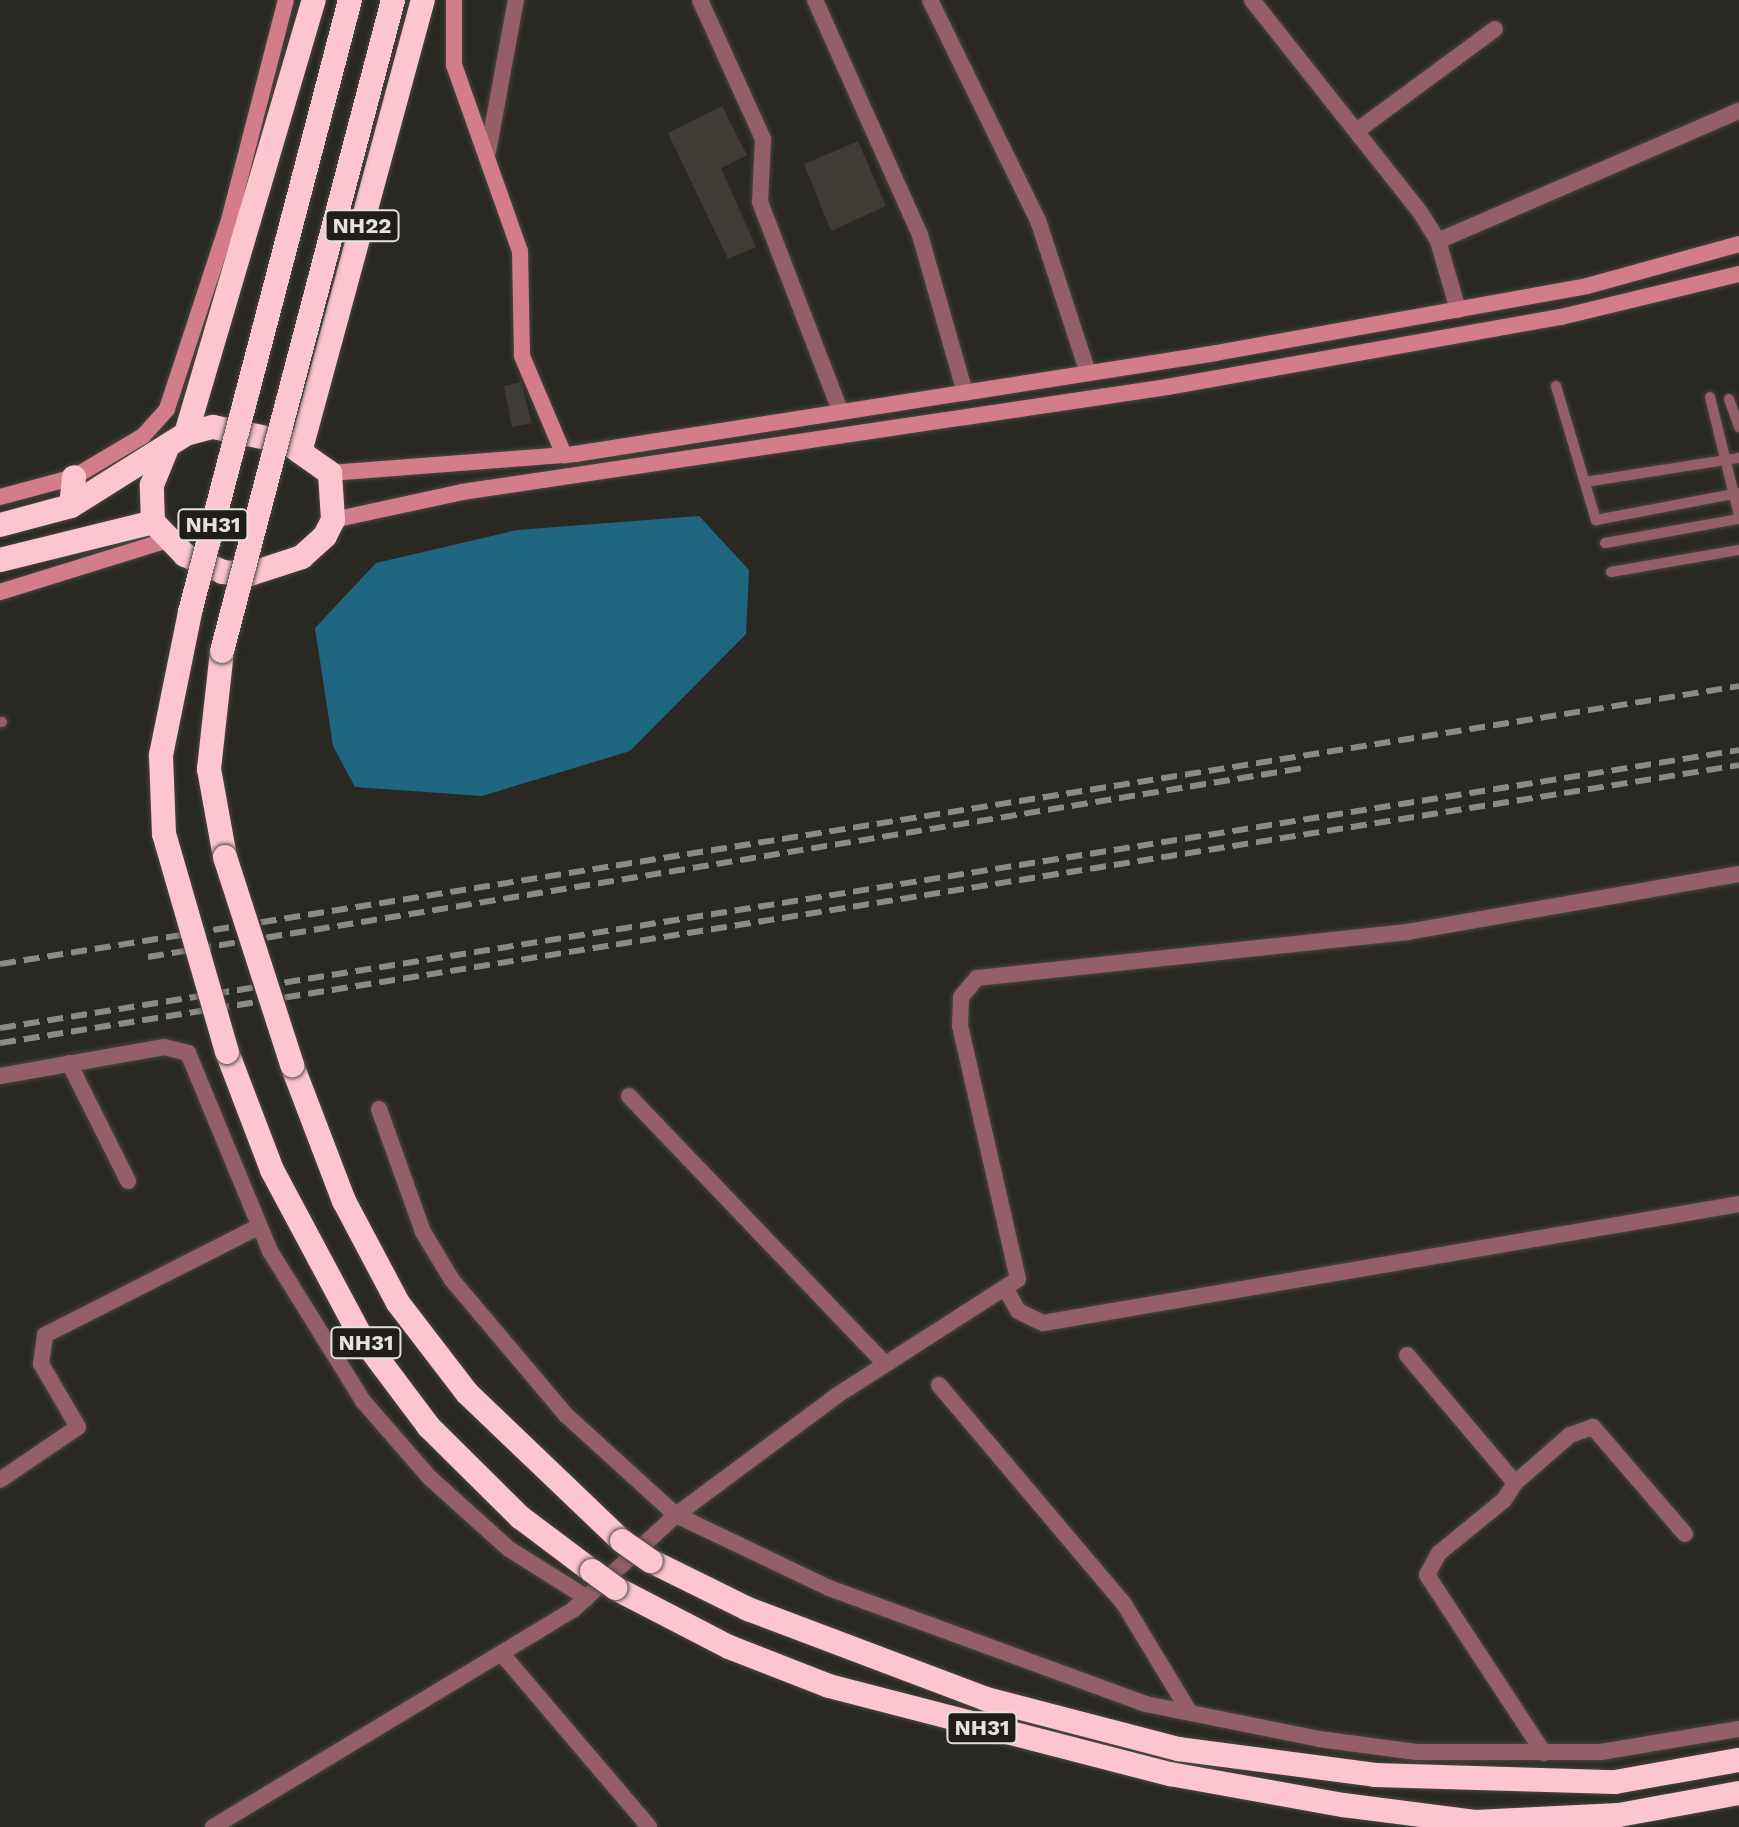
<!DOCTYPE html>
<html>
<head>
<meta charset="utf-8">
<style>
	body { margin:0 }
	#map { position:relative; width:1739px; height:1827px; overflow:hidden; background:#2a2823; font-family:"Work Sans",sans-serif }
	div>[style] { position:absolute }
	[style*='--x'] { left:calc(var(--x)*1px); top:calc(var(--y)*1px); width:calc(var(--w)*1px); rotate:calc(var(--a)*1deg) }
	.water>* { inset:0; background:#1f6780 }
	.building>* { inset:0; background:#3f3c36 }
	.roads { filter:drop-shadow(0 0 2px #484641) drop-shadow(0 0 2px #484641) }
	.lane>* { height:10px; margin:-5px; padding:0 5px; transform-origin:5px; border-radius:5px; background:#955f68 }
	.street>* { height:16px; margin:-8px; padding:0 8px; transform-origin:8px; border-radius:8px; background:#955f68 }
	.secondary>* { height:16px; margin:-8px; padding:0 8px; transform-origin:8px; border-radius:8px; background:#d37c8c }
	.highway>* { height:24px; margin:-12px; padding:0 12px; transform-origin:12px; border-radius:12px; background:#fdc6ce }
	.rail>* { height:6px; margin-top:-3px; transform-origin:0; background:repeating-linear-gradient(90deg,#8c8a86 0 16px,transparent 0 24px) }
	.bridges { filter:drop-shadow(0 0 2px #484641) drop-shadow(0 0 2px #484641) }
	.highway-bridge>* { height:24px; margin:-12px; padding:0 12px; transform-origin:12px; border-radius:12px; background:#fdc6ce }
	span { translate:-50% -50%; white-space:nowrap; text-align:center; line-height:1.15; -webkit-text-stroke:7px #211e19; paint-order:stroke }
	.shield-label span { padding:2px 6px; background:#211e19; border:2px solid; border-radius:6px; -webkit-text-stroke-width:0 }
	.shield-label { font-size:22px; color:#e4e2de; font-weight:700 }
</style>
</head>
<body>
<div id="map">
	<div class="water">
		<div style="clip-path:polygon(699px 516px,749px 570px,746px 634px,630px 751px,482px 796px,355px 787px,333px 746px,315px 628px,376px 563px,517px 530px)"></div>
	</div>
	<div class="building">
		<div style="clip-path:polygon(722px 106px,747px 155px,721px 168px,756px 247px,728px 259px,668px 133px)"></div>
		<div style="clip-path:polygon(858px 141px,886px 206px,831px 231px,804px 164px)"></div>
		<div style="clip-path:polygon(521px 382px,532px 423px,512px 427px,504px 386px)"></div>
	</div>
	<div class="roads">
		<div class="lane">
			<div style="--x:1556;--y:386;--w:140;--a:73.4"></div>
			<div style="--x:1596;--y:520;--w:146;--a:-10.7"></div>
			<div style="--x:1710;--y:397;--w:122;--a:76.2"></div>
			<div style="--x:1729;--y:399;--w:30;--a:70"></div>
			<div style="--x:1585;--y:482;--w:156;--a:-8.9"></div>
			<div style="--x:1605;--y:543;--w:136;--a:-10.2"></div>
			<div style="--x:1611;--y:572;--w:130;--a:-9.8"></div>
			<div style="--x:0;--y:722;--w:2;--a:0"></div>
		</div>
		<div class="street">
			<div style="--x:700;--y:0;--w:153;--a:65.6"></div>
			<div style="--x:763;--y:139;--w:63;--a:92.7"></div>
			<div style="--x:760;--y:202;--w:223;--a:69"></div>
			<div style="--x:815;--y:0;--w:257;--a:65.9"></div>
			<div style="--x:920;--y:235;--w:164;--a:74.1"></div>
			<div style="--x:930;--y:0;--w:245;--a:63.9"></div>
			<div style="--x:1038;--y:220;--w:161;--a:71.9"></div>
			<div style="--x:1252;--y:0;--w:270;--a:51.6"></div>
			<div style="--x:1420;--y:212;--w:34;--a:58"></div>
			<div style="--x:1438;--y:241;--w:72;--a:73.8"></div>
			<div style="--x:1358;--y:130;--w:170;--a:-36.4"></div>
			<div style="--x:488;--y:152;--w:155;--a:-79.6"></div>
			<div style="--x:1438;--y:241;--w:328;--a:-23.4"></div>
			<div style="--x:69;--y:1063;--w:132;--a:63.4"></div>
			<div style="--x:0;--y:1076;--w:167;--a:-10"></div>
			<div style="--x:164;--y:1047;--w:25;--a:14"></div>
			<div style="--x:188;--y:1053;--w:214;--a:67.5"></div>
			<div style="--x:270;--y:1251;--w:176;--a:58.2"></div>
			<div style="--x:363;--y:1401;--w:101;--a:49"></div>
			<div style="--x:429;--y:1477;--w:108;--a:42"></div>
			<div style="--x:509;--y:1549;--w:92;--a:32.1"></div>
			<div style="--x:629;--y:1096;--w:368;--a:46.3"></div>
			<div style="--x:379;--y:1109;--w:131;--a:70.3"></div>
			<div style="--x:423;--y:1232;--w:56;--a:58.9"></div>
			<div style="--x:452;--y:1280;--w:177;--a:49.8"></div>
			<div style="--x:566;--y:1415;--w:149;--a:42.3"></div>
			<div style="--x:676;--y:1515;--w:170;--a:25.5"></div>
			<div style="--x:829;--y:1588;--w:338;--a:20.1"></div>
			<div style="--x:1146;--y:1704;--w:177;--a:11.4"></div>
			<div style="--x:1319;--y:1739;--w:98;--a:7.6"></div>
			<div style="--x:1416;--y:1752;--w:185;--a:0"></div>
			<div style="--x:1601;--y:1752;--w:140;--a:-9.5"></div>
			<div style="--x:1007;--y:1291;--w:23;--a:61"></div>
			<div style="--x:1018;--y:1311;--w:28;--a:26"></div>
			<div style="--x:1043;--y:1323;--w:706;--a:-9.7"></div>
			<div style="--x:1407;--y:1355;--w:167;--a:49.8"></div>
			<div style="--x:1515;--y:1483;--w:20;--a:123"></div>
			<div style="--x:1504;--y:1500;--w:84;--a:140.8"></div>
			<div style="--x:1439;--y:1553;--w:25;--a:119"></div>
			<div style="--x:1427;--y:1575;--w:213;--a:56.7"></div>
			<div style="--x:939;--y:1385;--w:287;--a:49.8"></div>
			<div style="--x:1124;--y:1604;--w:127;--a:58.8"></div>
			<div style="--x:0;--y:1480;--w:94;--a:-34.2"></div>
			<div style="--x:78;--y:1427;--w:73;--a:-120.4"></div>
			<div style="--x:41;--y:1364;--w:29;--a:-82"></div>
			<div style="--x:45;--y:1335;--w:239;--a:-26.9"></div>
			<div style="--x:1515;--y:1483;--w:73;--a:-41.1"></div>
			<div style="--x:1570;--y:1435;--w:24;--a:-19"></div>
			<div style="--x:1593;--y:1427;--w:141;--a:49.3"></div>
			<div style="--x:502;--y:1654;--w:227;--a:49.6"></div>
			<div style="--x:213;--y:1827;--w:422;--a:-31.1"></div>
			<div style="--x:574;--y:1609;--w:139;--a:-42.7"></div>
			<div style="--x:676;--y:1515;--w:199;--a:-36.6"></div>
			<div style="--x:836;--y:1396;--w:216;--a:-32.7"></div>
			<div style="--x:1018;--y:1279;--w:260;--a:-102.9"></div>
			<div style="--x:960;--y:1026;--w:29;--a:-88"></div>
			<div style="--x:961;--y:997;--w:25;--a:-50"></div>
			<div style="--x:977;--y:978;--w:432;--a:-6.1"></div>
			<div style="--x:1407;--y:932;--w:337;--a:-9.9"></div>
		</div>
		<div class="secondary">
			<div style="--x:454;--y:0;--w:65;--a:90"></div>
			<div style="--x:454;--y:65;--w:197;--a:70.5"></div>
			<div style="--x:520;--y:251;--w:105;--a:88.9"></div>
			<div style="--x:522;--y:356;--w:108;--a:67"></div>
			<div style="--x:330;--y:473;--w:246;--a:-4.4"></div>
			<div style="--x:575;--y:454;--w:649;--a:-8.95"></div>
			<div style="--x:1216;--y:353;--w:377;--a:-10.2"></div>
			<div style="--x:1587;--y:286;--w:158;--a:-15.4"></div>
			<div style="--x:0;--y:497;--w:77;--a:-15.1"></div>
			<div style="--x:74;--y:477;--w:80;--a:-30.7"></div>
			<div style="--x:143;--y:436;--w:36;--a:-48"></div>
			<div style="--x:167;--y:409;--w:199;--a:-71.8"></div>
			<div style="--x:229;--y:220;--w:227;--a:-75.5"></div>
			<div style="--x:333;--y:520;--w:132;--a:-12.2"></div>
			<div style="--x:462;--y:492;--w:713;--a:-8.47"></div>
			<div style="--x:1167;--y:387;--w:400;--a:-10.1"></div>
			<div style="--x:1561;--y:317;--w:183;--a:-13.6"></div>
			<div style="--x:0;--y:592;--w:176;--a:-17.2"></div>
		</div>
		<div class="highway">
			<div style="--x:186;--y:434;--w:452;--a:-73.6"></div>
			<div style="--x:300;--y:452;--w:468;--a:-74.8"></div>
			<div style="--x:71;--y:506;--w:29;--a:-84"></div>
			<div style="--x:0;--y:525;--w:73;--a:-15"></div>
			<div style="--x:71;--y:506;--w:136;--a:-32.1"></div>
			<div style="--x:186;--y:434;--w:28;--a:-15"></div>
			<div style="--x:213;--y:427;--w:75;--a:11.6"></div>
			<div style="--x:286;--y:442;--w:54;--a:35.2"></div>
			<div style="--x:330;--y:473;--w:47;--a:86.3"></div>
			<div style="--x:333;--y:520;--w:18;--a:117"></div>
			<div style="--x:325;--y:536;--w:31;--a:138"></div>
			<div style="--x:302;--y:557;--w:55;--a:161.9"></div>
			<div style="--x:250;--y:574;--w:27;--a:-176"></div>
			<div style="--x:223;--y:572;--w:42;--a:-155.9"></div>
			<div style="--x:185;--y:555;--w:46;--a:-134.1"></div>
			<div style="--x:153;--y:522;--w:37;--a:-92"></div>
			<div style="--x:152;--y:485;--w:40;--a:-68"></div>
			<div style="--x:0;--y:560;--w:158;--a:-13.9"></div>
			<div style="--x:222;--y:651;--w:119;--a:96.3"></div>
			<div style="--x:209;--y:769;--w:89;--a:79.7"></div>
			<div style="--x:227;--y:1052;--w:126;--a:69.1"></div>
			<div style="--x:272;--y:1170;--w:187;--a:61.9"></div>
			<div style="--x:360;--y:1335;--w:115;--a:53.1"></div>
			<div style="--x:429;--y:1427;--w:128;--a:44.7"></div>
			<div style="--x:520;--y:1517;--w:90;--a:36.9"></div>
			<div style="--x:292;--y:1065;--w:146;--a:69.1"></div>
			<div style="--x:344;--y:1201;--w:115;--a:62.1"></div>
			<div style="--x:398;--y:1303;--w:113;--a:52.5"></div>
			<div style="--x:467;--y:1393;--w:214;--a:43.7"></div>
			<div style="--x:651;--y:1561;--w:108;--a:26.3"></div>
			<div style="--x:748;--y:1609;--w:254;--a:20.7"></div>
			<div style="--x:986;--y:1699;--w:198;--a:14.6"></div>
			<div style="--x:1178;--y:1749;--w:199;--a:7.5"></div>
			<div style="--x:1375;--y:1775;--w:240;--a:1.7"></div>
			<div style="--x:1615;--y:1782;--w:126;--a:-10.1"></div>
			<div style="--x:615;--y:1588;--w:128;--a:27.4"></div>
			<div style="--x:729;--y:1647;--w:107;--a:21.3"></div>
			<div style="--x:829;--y:1686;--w:352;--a:14.5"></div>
			<div style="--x:1170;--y:1774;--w:176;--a:10.2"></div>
			<div style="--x:1343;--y:1805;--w:133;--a:7.3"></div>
			<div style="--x:1475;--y:1822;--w:144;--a:-2.8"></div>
			<div style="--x:1619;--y:1815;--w:122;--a:-10.4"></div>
		</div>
	</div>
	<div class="rail">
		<div style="--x:148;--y:957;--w:1176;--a:-9.29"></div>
		<div style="--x:0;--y:964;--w:1761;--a:-9.08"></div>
		<div style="--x:0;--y:1028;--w:1761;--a:-9.08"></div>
		<div style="--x:0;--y:1043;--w:1761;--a:-9.08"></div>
	</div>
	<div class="bridges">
		<div class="highway-bridge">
			<div style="--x:222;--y:651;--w:673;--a:-75.28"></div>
			<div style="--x:225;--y:857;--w:219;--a:72.1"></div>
			<div style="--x:227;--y:1052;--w:227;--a:-106.1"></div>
			<div style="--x:164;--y:834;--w:79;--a:-92.2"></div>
			<div style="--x:161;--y:755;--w:146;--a:-78.5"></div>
			<div style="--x:190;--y:612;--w:633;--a:-75.35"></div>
			<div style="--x:622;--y:1541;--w:35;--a:35"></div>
			<div style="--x:592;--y:1571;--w:29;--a:36"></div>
		</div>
	</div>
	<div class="shield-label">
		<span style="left:362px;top:226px">NH22</span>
		<span style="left:213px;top:525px">NH31</span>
		<span style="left:366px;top:1343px">NH31</span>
		<span style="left:982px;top:1728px">NH31</span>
	</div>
</div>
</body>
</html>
